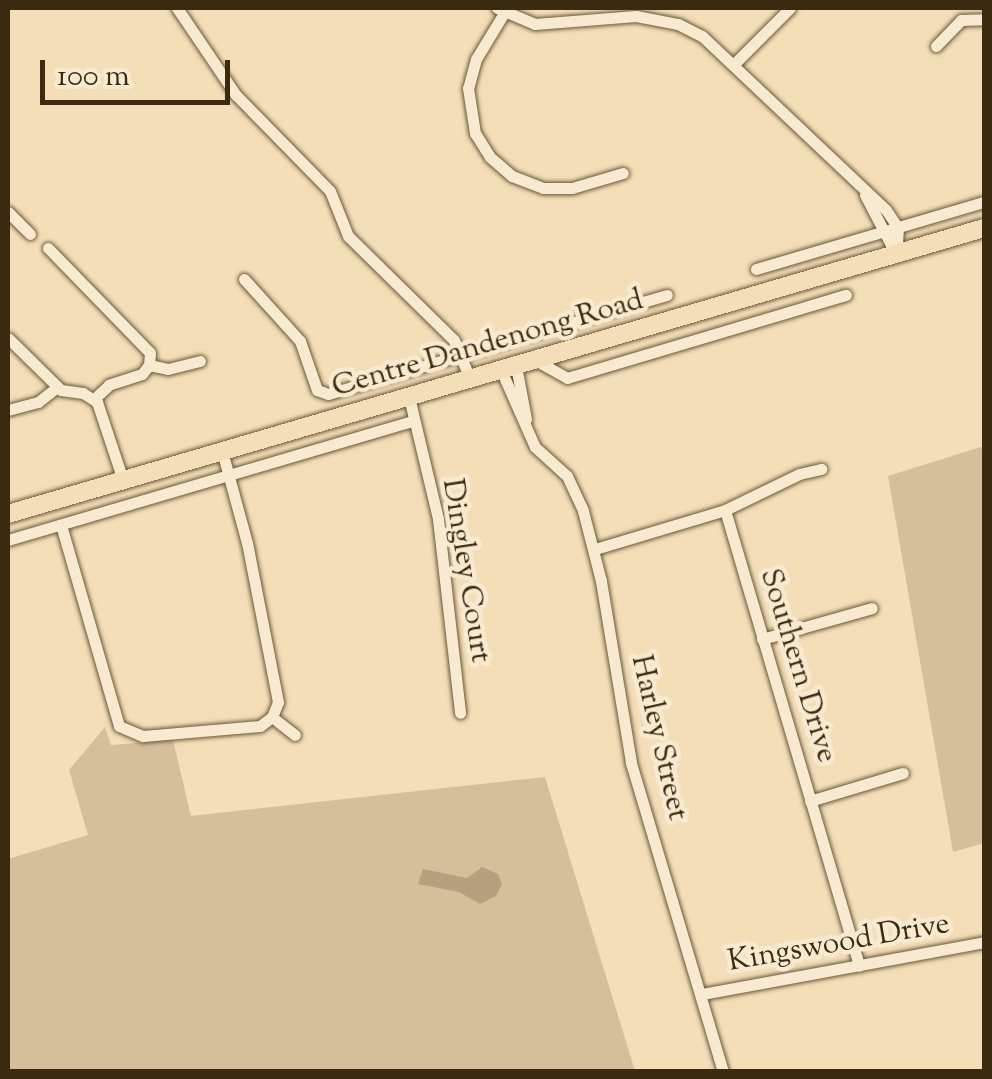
<!DOCTYPE html>
<html>
<head>
<meta charset="utf-8">
<style>
	body { margin:0 }
	#map { position:relative; width:992px; height:1079px; overflow:hidden; background:#f4deb7; font-family:"Sorts Mill Goudy",serif }
	div>[style] { position:absolute }
	[style*='--x'] { left:calc(var(--x)*1px); top:calc(var(--y)*1px); width:calc(var(--w)*1px); rotate:calc(var(--a)*1deg) }
	.green>* { inset:0; background:#d5bf9b }
	.water>* { inset:0; background:#b5a17e }
	.roads { filter:drop-shadow(0 0 2px #6a573a) drop-shadow(0 0 2px #6a573a) }
	.street>* { height:11px; margin:-5.5px; padding:0 5.5px; transform-origin:5.5px; border-radius:5.5px; background:#f8ead0 }
	.primary>* { height:18px; margin:-9px; padding:0 9px; transform-origin:9px; border-radius:9px; background:#f4deb7 }
	span { translate:-50% -50%; white-space:nowrap; text-align:center; line-height:1.15; -webkit-text-stroke:9px #f8ead0; paint-order:stroke }
	.street-label { font-size:30px; color:#3c2a10 }
	.frame { position:absolute; inset:0; border:10px solid #3c2a10; pointer-events:none }
	.scale { position:absolute; left:40px; top:60px; width:190px; height:45px; box-sizing:border-box; border:5px solid #3c2a10; border-top:0; padding-left:12px; font-size:30px; line-height:35px; white-space:nowrap; color:#3c2a10; -webkit-text-stroke:8px #f8ead0; paint-order:stroke }
</style>
</head>
<body>
<div id="map">
	<div class="green">
		<div style="clip-path:polygon(984px 446px,984px 843px,953px 852px,888px 476px)"></div>
		<div style="clip-path:polygon(105px 727px,111px 745px,173px 740px,191px 816px,545px 777px,635px 1071px,8px 1072px,8px 859px,88px 835px,69px 770px)"></div>
	</div>
	<div class="water">
		<div style="clip-path:polygon(482px 867px,498px 874px,502px 884px,496px 896px,480px 904px,459px 892px,418px 884px,423px 869px,467px 878px)"></div>
	</div>
	<div class="roads">
		<div class="street">
			<div style="--x:177;--y:8;--w:105;--a:55.9"></div>
			<div style="--x:236;--y:95;--w:134;--a:45.6"></div>
			<div style="--x:330;--y:191;--w:48;--a:68.2"></div>
			<div style="--x:348;--y:236;--w:148;--a:44.5"></div>
			<div style="--x:454;--y:340;--w:42;--a:67.7"></div>
			<div style="--x:497;--y:8;--w:41;--a:22.8"></div>
			<div style="--x:535;--y:24;--w:101;--a:-4.5"></div>
			<div style="--x:636;--y:16;--w:43;--a:10.8"></div>
			<div style="--x:678;--y:24;--w:27;--a:27"></div>
			<div style="--x:702;--y:36;--w:253;--a:43.4"></div>
			<div style="--x:886;--y:210;--w:22;--a:56"></div>
			<div style="--x:898;--y:228;--w:26;--a:94"></div>
			<div style="--x:504;--y:13;--w:54;--a:121.3"></div>
			<div style="--x:476;--y:59;--w:30;--a:105"></div>
			<div style="--x:468;--y:88;--w:46;--a:81.2"></div>
			<div style="--x:475;--y:133;--w:28;--a:58"></div>
			<div style="--x:490;--y:157;--w:29;--a:41"></div>
			<div style="--x:512;--y:176;--w:33;--a:21"></div>
			<div style="--x:543;--y:188;--w:29;--a:0"></div>
			<div style="--x:572;--y:188;--w:53;--a:-16.4"></div>
			<div style="--x:936;--y:46;--w:36;--a:-46"></div>
			<div style="--x:961;--y:20;--w:23;--a:-2"></div>
			<div style="--x:734;--y:64;--w:79;--a:-45"></div>
			<div style="--x:865;--y:195;--w:67;--a:62.3"></div>
			<div style="--x:8;--y:212;--w:31;--a:45"></div>
			<div style="--x:48;--y:248;--w:146;--a:45.8"></div>
			<div style="--x:150;--y:353;--w:12;--a:95"></div>
			<div style="--x:149;--y:365;--w:11;--a:128"></div>
			<div style="--x:142;--y:374;--w:35;--a:162"></div>
			<div style="--x:109;--y:385;--w:21;--a:137"></div>
			<div style="--x:756;--y:269;--w:238;--a:-16.4"></div>
			<div style="--x:244;--y:279;--w:84;--a:47.9"></div>
			<div style="--x:300;--y:341;--w:52;--a:70.9"></div>
			<div style="--x:317;--y:390;--w:12;--a:20"></div>
			<div style="--x:328;--y:394;--w:353;--a:-16.3"></div>
			<div style="--x:8;--y:338;--w:74;--a:44.5"></div>
			<div style="--x:61;--y:390;--w:22;--a:8"></div>
			<div style="--x:83;--y:393;--w:17;--a:33"></div>
			<div style="--x:97;--y:402;--w:82;--a:71.6"></div>
			<div style="--x:535;--y:360;--w:37;--a:29"></div>
			<div style="--x:567;--y:378;--w:291;--a:-16.6"></div>
			<div style="--x:149;--y:365;--w:19;--a:12"></div>
			<div style="--x:168;--y:369;--w:33;--a:-14"></div>
			<div style="--x:516;--y:366;--w:54;--a:79.3"></div>
			<div style="--x:501;--y:370;--w:84;--a:66.2"></div>
			<div style="--x:535;--y:447;--w:43;--a:42.2"></div>
			<div style="--x:567;--y:476;--w:38;--a:65"></div>
			<div style="--x:583;--y:511;--w:72;--a:75.6"></div>
			<div style="--x:601;--y:581;--w:184;--a:80.6"></div>
			<div style="--x:631;--y:763;--w:322;--a:73.4"></div>
			<div style="--x:409;--y:397;--w:125;--a:76.6"></div>
			<div style="--x:438;--y:519;--w:195;--a:83.5"></div>
			<div style="--x:8;--y:410;--w:31;--a:-15"></div>
			<div style="--x:38;--y:402;--w:24;--a:-38"></div>
			<div style="--x:725;--y:510;--w:82;--a:-25.9"></div>
			<div style="--x:799;--y:474;--w:23;--a:-13"></div>
			<div style="--x:61;--y:525;--w:209;--a:73.9"></div>
			<div style="--x:119;--y:726;--w:26;--a:23"></div>
			<div style="--x:143;--y:736;--w:117;--a:-4.9"></div>
			<div style="--x:260;--y:726;--w:15;--a:-37"></div>
			<div style="--x:272;--y:717;--w:16;--a:-68"></div>
			<div style="--x:278;--y:702;--w:162;--a:-101"></div>
			<div style="--x:247;--y:543;--w:95;--a:-105.2"></div>
			<div style="--x:8;--y:540;--w:422;--a:-16.4"></div>
			<div style="--x:595;--y:549;--w:136;--a:-16.7"></div>
			<div style="--x:725;--y:510;--w:475;--a:73.6"></div>
			<div style="--x:762;--y:639;--w:114;--a:-15.7"></div>
			<div style="--x:272;--y:717;--w:29;--a:38"></div>
			<div style="--x:810;--y:801;--w:97;--a:-16.8"></div>
			<div style="--x:702;--y:994;--w:287;--a:-10.4"></div>
		</div>
		<div class="primary">
			<div style="--x:8;--y:514;--w:1017;--a:-16.33"></div>
		</div>
	</div>
	<div class="street-label">
		<span style="left:488px;top:345px;rotate:-16deg">Centre Dandenong Road</span>
		<span style="left:465px;top:571px;rotate:81deg">Dingley Court</span>
		<span style="left:797px;top:666px;rotate:73deg">Southern Drive</span>
		<span style="left:658px;top:738px;rotate:77deg">Harley Street</span>
		<span style="left:839px;top:944px;rotate:-10deg">Kingswood Drive</span>
	</div>
	<div class="frame"></div>
	<div class="scale">100 m</div>
</div>
</body>
</html>
